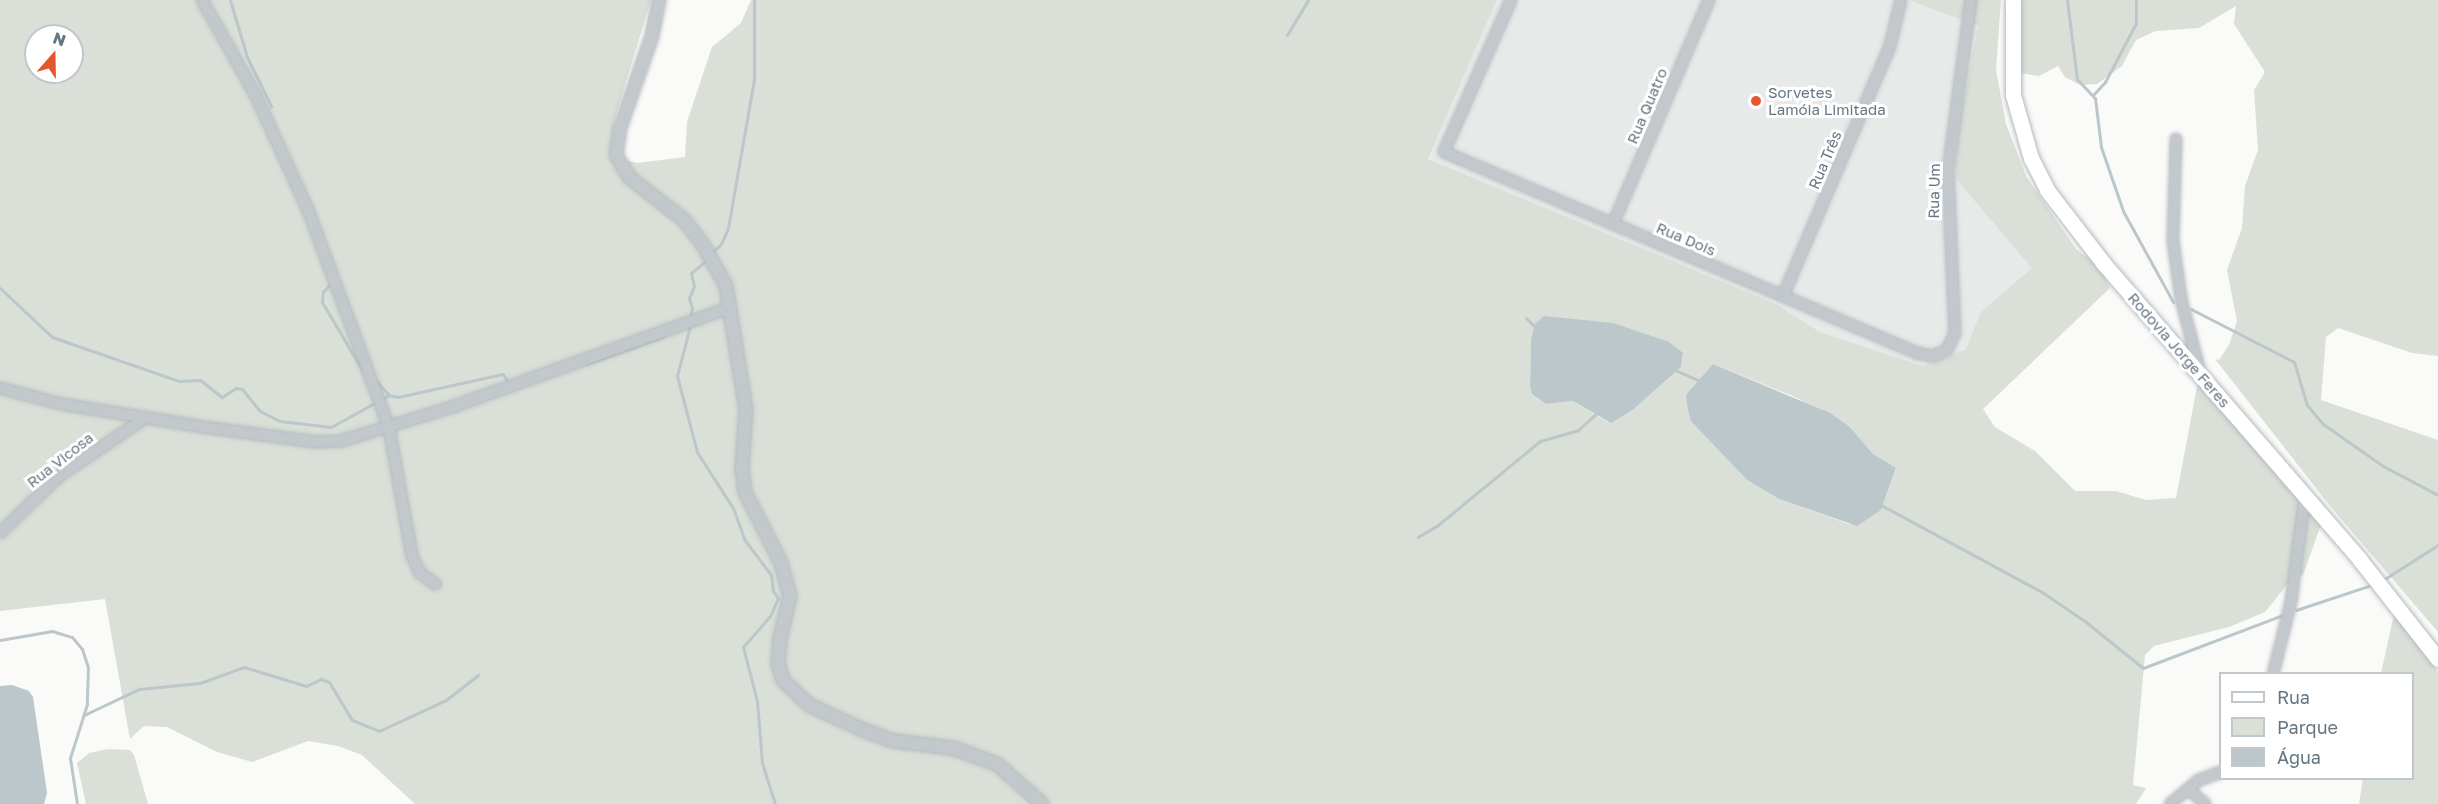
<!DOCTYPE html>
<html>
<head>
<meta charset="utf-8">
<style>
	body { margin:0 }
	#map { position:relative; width:2438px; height:804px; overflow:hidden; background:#fafaf8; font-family:"Golos Text",sans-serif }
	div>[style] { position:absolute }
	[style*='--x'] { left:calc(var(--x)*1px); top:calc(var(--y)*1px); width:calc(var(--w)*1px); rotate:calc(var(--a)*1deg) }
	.built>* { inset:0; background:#e8e9e9 }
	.green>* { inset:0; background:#dadfd7 }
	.water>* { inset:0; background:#bbc7cb }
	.stream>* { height:3px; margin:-1.5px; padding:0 1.5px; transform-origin:1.5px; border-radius:1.5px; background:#bbc7cb }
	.roads { filter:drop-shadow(0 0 2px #b3babf) drop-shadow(0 0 2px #b3babf) }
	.minor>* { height:10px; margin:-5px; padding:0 5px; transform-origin:5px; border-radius:5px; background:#c3c8cc }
	.tertiary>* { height:12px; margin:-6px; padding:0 6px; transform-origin:6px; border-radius:6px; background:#c3c8cc }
	.secondary>* { height:15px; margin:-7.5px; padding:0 7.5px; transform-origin:7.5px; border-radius:7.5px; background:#fff }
	.dots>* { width:16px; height:16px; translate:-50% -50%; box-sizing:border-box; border:3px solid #fff; border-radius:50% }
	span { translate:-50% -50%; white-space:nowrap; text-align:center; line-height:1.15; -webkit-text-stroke:6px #fff; paint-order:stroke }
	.poi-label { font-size:15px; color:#657683 }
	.left { translate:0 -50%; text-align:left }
	.street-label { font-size:15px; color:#657683 }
	.legend { position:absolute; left:2219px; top:672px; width:195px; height:108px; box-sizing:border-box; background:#fff; border:2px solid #c1c8cd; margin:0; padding:8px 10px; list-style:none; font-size:18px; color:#657683 }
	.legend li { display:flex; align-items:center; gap:12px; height:30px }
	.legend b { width:30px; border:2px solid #c1c8cd }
	.north { position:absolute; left:24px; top:24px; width:60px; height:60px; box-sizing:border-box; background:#fff; border:2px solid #c1c8cd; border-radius:50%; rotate:20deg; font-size:16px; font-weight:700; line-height:24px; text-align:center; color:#657683 }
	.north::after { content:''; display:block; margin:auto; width:21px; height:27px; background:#e4572e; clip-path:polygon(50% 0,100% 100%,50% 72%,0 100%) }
</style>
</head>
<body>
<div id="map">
	<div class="built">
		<div style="clip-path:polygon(1497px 0,1908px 0,1978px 26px,1959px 127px,1955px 178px,2033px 268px,1980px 313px,1966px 349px,1923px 366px,1820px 332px,1776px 304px,1428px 159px)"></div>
	</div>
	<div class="green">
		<div style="clip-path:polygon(evenodd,0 0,651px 0,614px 121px,613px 138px,621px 159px,637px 163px,685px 157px,687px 122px,712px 47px,741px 23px,751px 0,1497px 0,1428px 159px,1776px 304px,1820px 332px,1923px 366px,1966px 349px,1980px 313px,2032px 268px,1955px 178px,1959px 127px,1978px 26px,1908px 0,2001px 0,1996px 70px,2006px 124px,2026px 176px,2076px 249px,2099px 266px,2110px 288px,1983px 409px,1995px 427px,2035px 451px,2075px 491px,2116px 491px,2146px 500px,2176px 498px,2198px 381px,2322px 522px,2303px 575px,2290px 581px,2265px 612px,2229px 627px,2154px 646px,2145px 655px,2133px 785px,2146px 788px,2136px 804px,415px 804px,362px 755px,338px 746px,308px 741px,252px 762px,217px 752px,167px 727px,144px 726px,130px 739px,105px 599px,0 611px,0 0,36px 36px,72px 36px,72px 72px,36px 72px,36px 36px,0 0,1544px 316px,1572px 320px,1683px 356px,1681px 367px,1634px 409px,1608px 422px,1573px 401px,1546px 404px,1532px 394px,1530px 387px,1531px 339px,1544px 316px,0 0,1713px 364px,1795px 397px,1850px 427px,1873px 454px,1896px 469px,1881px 510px,1849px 524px,1779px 499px,1747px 480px,1702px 432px,1713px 364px)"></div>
		<div style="clip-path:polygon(2022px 0,2438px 0,2438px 356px,2412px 353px,2338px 328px,2326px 337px,2321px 400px,2438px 440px,2438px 632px,2330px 506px,2215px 359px,2219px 360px,2229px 345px,2237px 321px,2227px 270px,2242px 228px,2245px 186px,2258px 150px,2254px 90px,2265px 72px,2234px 24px,2236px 6px,2199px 28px,2156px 31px,2136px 40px,2122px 66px,2097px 84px,2080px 85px,2065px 77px,2058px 66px,2039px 76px,2020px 73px,2017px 45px)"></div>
		<div style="clip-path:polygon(2395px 610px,2438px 672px,2438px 804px,2359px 804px,2363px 779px,2412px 778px,2412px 674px,2381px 673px)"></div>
		<div style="clip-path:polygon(108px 749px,130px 750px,134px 755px,148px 804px,86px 804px,77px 763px,89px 753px)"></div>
	</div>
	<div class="water">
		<div style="clip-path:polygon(1544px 316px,1613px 323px,1669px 342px,1683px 353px,1681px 367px,1634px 409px,1611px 423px,1573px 401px,1546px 404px,1532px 394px,1530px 387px,1531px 339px,1535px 324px)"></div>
		<div style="clip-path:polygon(1713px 364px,1830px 413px,1850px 427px,1873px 454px,1896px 468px,1881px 510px,1857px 526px,1779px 499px,1747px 480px,1691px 421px,1688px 410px,1686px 395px)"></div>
		<div style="clip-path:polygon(12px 685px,29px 691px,33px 697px,47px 793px,44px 804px,0 804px,0 686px)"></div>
	</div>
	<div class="stream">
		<div style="--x:230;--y:0;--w:59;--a:73.4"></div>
		<div style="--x:247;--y:57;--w:55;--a:63.9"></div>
		<div style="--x:2067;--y:0;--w:80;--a:82.8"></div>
		<div style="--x:2077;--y:79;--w:26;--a:47"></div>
		<div style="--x:2095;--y:98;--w:49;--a:83"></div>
		<div style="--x:2101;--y:147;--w:68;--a:71"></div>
		<div style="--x:2123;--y:211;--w:104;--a:61.2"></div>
		<div style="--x:1287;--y:35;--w:41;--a:-59"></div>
		<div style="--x:2093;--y:95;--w:18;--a:-47"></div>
		<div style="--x:2105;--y:82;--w:67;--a:-62.3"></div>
		<div style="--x:2136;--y:23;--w:23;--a:-90"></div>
		<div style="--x:711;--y:253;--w:13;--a:-42"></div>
		<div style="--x:721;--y:244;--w:17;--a:-66"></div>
		<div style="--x:728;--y:228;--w:151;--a:-80.1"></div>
		<div style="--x:754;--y:79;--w:79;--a:-90"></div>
		<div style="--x:331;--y:283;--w:12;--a:132"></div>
		<div style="--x:323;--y:292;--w:10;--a:96"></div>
		<div style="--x:322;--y:302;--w:82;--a:59.4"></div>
		<div style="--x:0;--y:288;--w:71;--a:43.3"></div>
		<div style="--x:52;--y:337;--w:134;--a:19.1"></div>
		<div style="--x:179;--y:381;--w:21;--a:-3"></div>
		<div style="--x:200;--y:380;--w:28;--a:38"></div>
		<div style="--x:222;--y:397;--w:17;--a:-33"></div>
		<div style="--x:236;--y:388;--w:6;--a:9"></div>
		<div style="--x:242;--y:389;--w:28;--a:51"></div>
		<div style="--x:260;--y:411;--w:22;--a:27"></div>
		<div style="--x:280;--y:421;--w:51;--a:6.7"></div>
		<div style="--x:331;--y:427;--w:66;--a:-28.9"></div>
		<div style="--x:2191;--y:309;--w:116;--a:27.2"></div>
		<div style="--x:2294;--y:362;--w:45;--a:73.2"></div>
		<div style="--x:2307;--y:405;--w:25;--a:50"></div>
		<div style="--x:2323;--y:424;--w:73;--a:35"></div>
		<div style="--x:2383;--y:466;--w:62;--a:27.8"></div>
		<div style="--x:1526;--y:318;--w:13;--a:45"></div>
		<div style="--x:690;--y:319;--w:11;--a:-80"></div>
		<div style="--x:692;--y:308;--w:10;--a:-107"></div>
		<div style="--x:689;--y:298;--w:13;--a:-67"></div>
		<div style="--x:694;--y:286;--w:13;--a:-103"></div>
		<div style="--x:691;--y:273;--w:22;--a:-39"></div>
		<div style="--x:690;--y:326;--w:52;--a:104.6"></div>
		<div style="--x:677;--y:376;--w:79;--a:75.3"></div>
		<div style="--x:697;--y:452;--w:67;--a:57.3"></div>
		<div style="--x:733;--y:508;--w:33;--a:70"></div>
		<div style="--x:744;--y:539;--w:45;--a:53.1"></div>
		<div style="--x:771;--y:575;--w:16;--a:83"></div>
		<div style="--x:773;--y:591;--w:9;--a:54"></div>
		<div style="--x:778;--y:598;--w:20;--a:114"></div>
		<div style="--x:770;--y:616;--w:41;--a:131.1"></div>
		<div style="--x:743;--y:647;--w:56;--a:75.5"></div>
		<div style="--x:757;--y:701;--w:62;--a:85.4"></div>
		<div style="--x:762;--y:763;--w:43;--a:72.4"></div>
		<div style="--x:587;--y:364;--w:81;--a:-19.6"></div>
		<div style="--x:1673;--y:369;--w:30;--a:24"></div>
		<div style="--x:377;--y:382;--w:18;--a:47"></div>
		<div style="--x:389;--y:395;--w:9;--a:13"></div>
		<div style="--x:398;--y:397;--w:107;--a:-12.4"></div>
		<div style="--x:503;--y:374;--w:12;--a:59"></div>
		<div style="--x:1881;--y:505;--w:183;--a:28.4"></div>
		<div style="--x:2042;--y:592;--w:53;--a:34.3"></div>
		<div style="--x:2086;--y:622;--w:73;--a:38.9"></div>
		<div style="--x:2143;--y:668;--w:147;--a:-20.8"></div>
		<div style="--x:1418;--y:537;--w:23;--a:-31"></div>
		<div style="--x:1438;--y:525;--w:132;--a:-39.5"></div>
		<div style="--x:1540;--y:441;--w:40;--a:-16"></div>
		<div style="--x:1578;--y:430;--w:27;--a:-42"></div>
		<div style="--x:2386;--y:578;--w:62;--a:-32.4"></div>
		<div style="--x:2296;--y:610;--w:79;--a:-18.4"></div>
		<div style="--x:0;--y:640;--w:53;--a:-9.8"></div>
		<div style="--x:52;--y:631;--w:21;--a:17"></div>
		<div style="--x:72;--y:637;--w:16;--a:50"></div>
		<div style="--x:82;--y:649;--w:19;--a:72"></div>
		<div style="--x:88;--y:667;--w:37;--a:92"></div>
		<div style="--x:87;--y:704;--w:57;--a:107.5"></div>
		<div style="--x:70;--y:758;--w:47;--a:81.3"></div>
		<div style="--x:84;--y:715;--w:61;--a:-25.3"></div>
		<div style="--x:139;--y:689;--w:61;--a:-5.6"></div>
		<div style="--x:200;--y:683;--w:47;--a:-20"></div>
		<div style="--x:244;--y:667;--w:65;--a:17"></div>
		<div style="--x:306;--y:686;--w:17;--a:-25"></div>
		<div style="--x:321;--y:679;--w:9;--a:21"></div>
		<div style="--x:329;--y:682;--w:44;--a:58.8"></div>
		<div style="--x:352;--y:720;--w:29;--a:22"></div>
		<div style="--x:379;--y:731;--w:74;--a:-24.8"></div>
		<div style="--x:446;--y:700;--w:41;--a:-38"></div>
	</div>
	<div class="roads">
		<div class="minor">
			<div style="--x:202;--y:0;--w:110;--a:60.6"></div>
			<div style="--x:256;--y:96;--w:125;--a:65.5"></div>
			<div style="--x:308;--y:210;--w:233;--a:69.6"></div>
			<div style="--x:389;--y:428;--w:130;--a:79.8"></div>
			<div style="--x:412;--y:556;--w:19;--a:65"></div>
			<div style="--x:420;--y:573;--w:19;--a:36"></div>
			<div style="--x:1511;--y:0;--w:166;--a:113.8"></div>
			<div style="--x:1444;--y:152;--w:514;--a:23.02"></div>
			<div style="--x:1917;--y:353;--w:16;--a:11"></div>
			<div style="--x:1933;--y:356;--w:15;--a:-23"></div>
			<div style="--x:1947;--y:350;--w:19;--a:-65"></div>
			<div style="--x:1955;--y:333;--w:161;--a:-92.5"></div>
			<div style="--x:1948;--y:172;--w:174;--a:-82.4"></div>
			<div style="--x:2176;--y:139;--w:102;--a:91.7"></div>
			<div style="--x:2173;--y:241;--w:59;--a:82.1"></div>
			<div style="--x:2181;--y:299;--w:75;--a:75.4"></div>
			<div style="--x:1613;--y:224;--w:244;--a:-66.8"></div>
			<div style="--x:1783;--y:296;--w:272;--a:-66.8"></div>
			<div style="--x:1890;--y:46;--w:47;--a:-76.6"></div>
			<div style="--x:0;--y:388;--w:63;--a:14.7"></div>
			<div style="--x:61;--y:404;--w:144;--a:9.2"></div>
			<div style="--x:203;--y:427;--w:114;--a:7.6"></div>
			<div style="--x:316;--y:442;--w:25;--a:-2"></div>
			<div style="--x:341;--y:441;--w:116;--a:-17"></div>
			<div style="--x:452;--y:407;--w:296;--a:-19.7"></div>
			<div style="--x:0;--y:533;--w:82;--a:-44"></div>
			<div style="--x:59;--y:476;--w:104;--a:-34"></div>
			<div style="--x:2273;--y:674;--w:74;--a:-76"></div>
			<div style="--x:2291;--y:602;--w:107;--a:-82.5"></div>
			<div style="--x:2188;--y:789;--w:23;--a:41"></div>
			<div style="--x:2170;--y:804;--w:35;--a:-40"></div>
			<div style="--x:2197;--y:781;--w:25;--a:-21"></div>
		</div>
		<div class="tertiary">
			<div style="--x:659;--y:0;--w:37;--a:101"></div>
			<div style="--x:652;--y:36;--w:97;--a:109.2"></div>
			<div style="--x:620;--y:128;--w:27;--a:98"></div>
			<div style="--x:616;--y:155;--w:27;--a:59"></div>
			<div style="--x:630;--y:178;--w:68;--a:37.9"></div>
			<div style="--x:684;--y:220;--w:29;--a:52"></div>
			<div style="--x:702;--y:243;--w:49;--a:60.8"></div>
			<div style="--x:726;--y:286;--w:125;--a:80.8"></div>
			<div style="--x:746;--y:409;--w:60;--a:93.8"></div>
			<div style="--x:742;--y:469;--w:23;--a:83"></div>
			<div style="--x:745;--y:492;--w:80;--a:63.1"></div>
			<div style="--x:781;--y:563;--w:34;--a:75"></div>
			<div style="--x:790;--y:596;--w:44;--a:103.1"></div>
			<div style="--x:780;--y:639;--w:24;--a:95"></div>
			<div style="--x:778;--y:663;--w:18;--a:74"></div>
			<div style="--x:783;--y:680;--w:36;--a:44"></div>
			<div style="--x:809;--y:705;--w:60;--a:24.8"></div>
			<div style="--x:863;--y:730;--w:33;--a:20"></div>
			<div style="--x:894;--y:741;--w:59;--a:6.8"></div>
			<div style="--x:953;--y:748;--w:47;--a:20"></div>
			<div style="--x:997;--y:764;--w:60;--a:41.6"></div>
		</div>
		<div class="secondary">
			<div style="--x:2013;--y:0;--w:95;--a:90"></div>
			<div style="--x:2013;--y:95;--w:66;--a:74.1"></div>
			<div style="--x:2031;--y:158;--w:36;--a:63"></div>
			<div style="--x:2047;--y:190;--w:93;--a:52.4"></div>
			<div style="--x:2104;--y:264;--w:391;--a:49.1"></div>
			<div style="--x:2360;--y:560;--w:126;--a:51.8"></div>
		</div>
	</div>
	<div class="dots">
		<div style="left:1756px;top:101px;background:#e4572e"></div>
	</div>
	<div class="poi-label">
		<span class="left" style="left:1768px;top:101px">Sorvetes<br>Lamóia Limitada</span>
	</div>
	<div class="street-label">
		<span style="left:1647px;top:106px;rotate:-67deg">Rua Quatro</span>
		<span style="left:1825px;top:160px;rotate:-67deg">Rua Três</span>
		<span style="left:1934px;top:191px;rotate:-89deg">Rua Um</span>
		<span style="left:1686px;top:239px;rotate:23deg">Rua Dois</span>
		<span style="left:2179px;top:350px;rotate:49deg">Rodovia Jorge Feres</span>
		<span style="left:60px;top:460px;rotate:-38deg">Rua Vicosa</span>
	</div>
	<ul class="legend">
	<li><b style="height:8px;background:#fff"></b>Rua</li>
	<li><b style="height:16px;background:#dadfd7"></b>Parque</li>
	<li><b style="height:16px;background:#bbc7cb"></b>Água</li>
	</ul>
	<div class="north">N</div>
</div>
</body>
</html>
